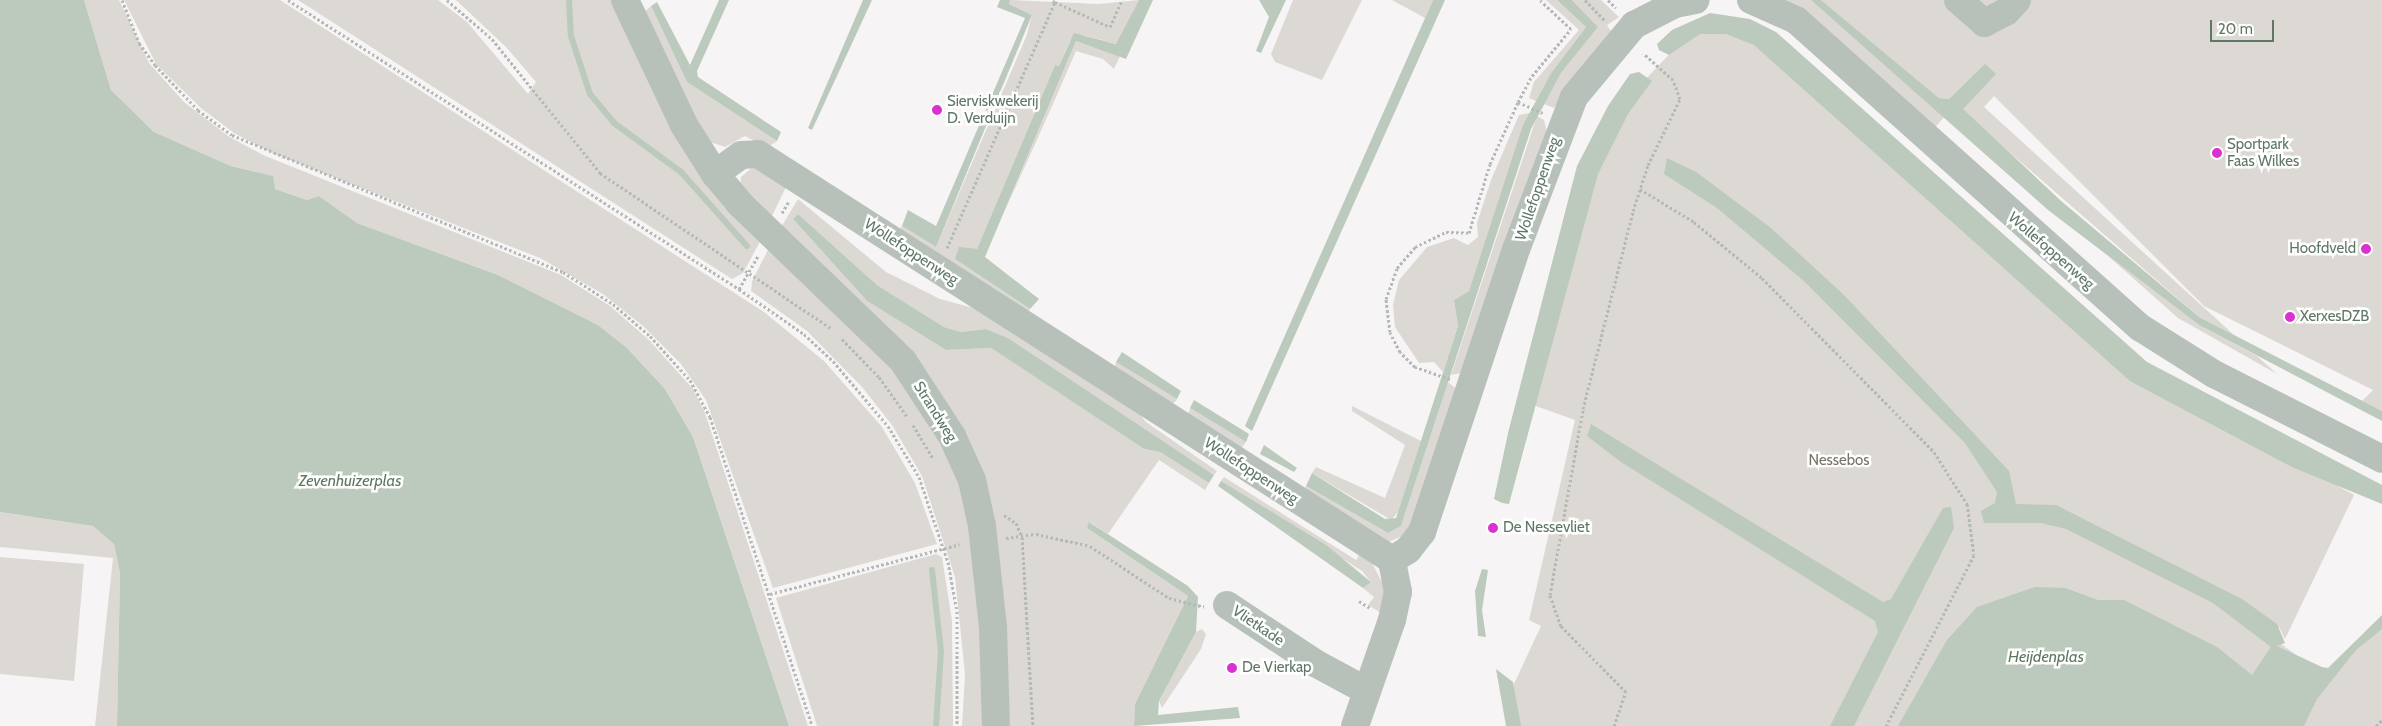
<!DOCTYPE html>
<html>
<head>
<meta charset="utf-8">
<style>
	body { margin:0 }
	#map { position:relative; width:2382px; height:726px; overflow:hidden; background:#f7f4f5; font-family:Cabin,sans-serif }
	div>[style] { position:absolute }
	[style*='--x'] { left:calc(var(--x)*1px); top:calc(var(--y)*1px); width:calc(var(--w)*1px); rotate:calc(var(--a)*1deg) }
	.green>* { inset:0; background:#dcd8d4 }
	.water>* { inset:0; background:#bbcabc }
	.stream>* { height:6px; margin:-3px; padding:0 3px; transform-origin:3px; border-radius:3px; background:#bbcabc }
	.path>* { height:3px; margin-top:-1.5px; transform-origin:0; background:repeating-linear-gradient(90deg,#b3bab5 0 2.5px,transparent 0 5px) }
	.minor>* { height:28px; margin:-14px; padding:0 14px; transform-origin:14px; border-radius:14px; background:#b7c1ba }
	.dots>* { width:14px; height:14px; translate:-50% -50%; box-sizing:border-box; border:2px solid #fff; border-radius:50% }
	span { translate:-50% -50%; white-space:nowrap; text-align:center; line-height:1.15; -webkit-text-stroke:5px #fff; paint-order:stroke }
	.poi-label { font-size:15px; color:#5f7866 }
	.left { translate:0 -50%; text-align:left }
	.right { translate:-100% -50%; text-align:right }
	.street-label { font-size:15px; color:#5f7866 }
	.park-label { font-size:15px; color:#7b7366 }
	.water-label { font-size:16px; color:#5e7861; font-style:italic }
	.scale { position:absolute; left:2210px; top:20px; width:64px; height:22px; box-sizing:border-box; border:2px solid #5f7866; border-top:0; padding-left:6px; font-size:15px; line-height:18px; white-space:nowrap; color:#5f7866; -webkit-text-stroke:4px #fff; paint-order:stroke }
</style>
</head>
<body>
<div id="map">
	<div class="green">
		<div style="clip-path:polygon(84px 0,119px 0,149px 63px,184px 102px,228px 136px,263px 155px,561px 275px,610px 306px,649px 340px,693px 389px,705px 413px,808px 726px,789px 726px,693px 437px,665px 389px,627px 348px,598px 325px,498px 275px,357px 223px,319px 196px,307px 200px,275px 189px,272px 176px,231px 166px,154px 132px,111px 90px)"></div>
		<div style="clip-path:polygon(124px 0,280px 0,764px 312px,824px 361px,882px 427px,915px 483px,937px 544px,773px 588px,706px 400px,681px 364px,643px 326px,603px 294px,540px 258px,270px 152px,234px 133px,201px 108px,156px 64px)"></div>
		<div style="clip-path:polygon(298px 0,438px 0,467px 22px,528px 94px,536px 82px,506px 47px,456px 0,615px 0,762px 238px,743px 273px,732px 279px)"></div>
		<div style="clip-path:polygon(1010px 0,1099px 4px,1139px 0,1117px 44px,1083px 35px,1070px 41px,1059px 66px,1055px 65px,977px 249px,955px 259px,1030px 309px,1026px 315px,898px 232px,902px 226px,936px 247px,1026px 37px,1032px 15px,1009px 4px)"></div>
		<div style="clip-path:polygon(1293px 0,1362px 0,1322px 80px,1275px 62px,1271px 54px)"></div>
		<div style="clip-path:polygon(1392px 0,1433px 0,1425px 18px)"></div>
		<div style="clip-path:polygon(1546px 0,1557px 0,1586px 27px,1551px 73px,1536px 101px,1529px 98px,1534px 82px,1579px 30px)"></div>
		<div style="clip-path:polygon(1572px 0,1601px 0,1619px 17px,1607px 25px,1613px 34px,1554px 108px,1544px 104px,1561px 73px,1598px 27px)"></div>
		<div style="clip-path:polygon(1768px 0,1811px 0,1945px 116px,1933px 130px)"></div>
		<div style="clip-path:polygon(1821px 0,2382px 0,2382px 411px,2362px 401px,2373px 390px,2204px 306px,1994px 96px,1984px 107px,2234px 335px,2199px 317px,1969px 117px,1962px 109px,1984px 85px,1974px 75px,1949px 99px,1939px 98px)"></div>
		<div style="clip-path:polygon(651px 6px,687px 82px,777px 141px,767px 148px,745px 136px,725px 147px,704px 140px,642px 14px)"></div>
		<div style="clip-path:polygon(1697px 25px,1749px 27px,2134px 370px,2354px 495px,2285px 639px,2279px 627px,2273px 638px,2323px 675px,2382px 623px,2382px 726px,1512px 726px,1514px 684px,1541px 626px,1529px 620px,1575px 420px,1533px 405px,1604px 123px)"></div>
		<div style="clip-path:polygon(1076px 41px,1120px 56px,1114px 69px,1103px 59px,1076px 51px,1053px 104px,1004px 213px)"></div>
		<div style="clip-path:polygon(1530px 113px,1469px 291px,1454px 300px,1458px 326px,1443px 372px,1434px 362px,1419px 363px,1395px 327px,1393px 305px,1399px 280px,1427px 247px,1454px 238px,1468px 245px,1478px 237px,1477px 223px,1491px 180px,1519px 115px)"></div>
		<div style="clip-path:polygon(1537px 116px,1544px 120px,1547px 132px,1467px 372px,1451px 375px)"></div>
		<div style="clip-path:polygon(753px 167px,786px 187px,770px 220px,740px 189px,741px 177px)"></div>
		<div style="clip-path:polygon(798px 199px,886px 272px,940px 299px,988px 312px,1136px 409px,1146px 422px,1217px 471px,1214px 475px,1008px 338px,986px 329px,961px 332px,944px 327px,877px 285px,798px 214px,793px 219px,867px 301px,946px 350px,991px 348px,1144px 449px,1160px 452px,1209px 483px,1205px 490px,1159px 460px,1108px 534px,1090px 522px,1087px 528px,1188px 596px,1135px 704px,1134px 726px,1005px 726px,978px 471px,780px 229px)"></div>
		<div style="clip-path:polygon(770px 246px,879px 350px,940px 436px,972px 511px,987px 726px,962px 726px,965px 674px,955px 577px,922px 476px,892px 425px,862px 387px,807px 331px,751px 291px,752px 281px)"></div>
		<div style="clip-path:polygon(2107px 255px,2199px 325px,2257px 356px,2277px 374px,2178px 318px)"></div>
		<div style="clip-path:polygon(1116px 362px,1177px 399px,1175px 402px,1167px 406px,1114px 368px)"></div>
		<div style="clip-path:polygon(1448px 382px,1460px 392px,1413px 531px,1382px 545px,1300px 497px,1306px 486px,1388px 533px,1401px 526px)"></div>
		<div style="clip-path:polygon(1352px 406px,1421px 441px,1398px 512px,1391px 520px,1312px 473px,1316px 467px,1385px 498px,1405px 445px,1352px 411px)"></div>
		<div style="clip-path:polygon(1190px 408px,1246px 442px,1243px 446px,1237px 452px,1187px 420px)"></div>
		<div style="clip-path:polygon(1224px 477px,1356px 560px,1359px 555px,1371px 561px,1387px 592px,1383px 614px,1368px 605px,1374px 597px,1363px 588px,1371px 582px,1362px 571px,1221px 481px)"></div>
		<div style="clip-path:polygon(0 512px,93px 526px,114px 544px,120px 573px,117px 726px,95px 726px,113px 558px,0 547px)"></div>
		<div style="clip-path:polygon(936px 554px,942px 557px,952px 621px,953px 726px,817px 726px,776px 598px)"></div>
		<div style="clip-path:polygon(0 557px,84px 564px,74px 681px,0 674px)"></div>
		<div style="clip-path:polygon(1202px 629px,1206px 634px,1201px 649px,1162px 708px,1159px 701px,1196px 632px)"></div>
	</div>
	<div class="water">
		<div style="clip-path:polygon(0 0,84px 0,111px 90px,154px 132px,231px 166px,273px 176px,275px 189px,307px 200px,319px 196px,357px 223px,498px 275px,598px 325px,627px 348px,665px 389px,693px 437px,789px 726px,117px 726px,120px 573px,114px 544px,93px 526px,0 512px)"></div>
		<div style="clip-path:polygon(719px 0,729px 0,697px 71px,698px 77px,781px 132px,777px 141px,687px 82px,651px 6px,657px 2px,690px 65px)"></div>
		<div style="clip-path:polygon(863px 0,872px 0,812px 130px,808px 128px)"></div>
		<div style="clip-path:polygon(1000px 0,1010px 0,1009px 4px,1032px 15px,936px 247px,902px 226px,908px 210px,936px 226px,1025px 18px,997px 7px)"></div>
		<div style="clip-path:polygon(1139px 0,1153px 0,1126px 59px,1076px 41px,985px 257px,1039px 299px,1030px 309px,955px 259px,959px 247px,977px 249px,1055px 65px,1059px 66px,1074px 33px,1116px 44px)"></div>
		<div style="clip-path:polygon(1259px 0,1286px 0,1261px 53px,1256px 51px,1269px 17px)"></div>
		<div style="clip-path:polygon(1433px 0,1445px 0,1252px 431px,1245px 426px)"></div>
		<div style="clip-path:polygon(1557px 0,1572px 0,1598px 27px,1561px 73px,1531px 129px,1401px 526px,1388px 533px,1306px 486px,1312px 473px,1385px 519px,1396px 518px,1458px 326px,1454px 300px,1469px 291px,1523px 125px,1551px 73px,1586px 27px)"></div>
		<div style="clip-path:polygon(1811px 0,1821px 0,1939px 98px,1949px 99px,1985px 64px,1996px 74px,1963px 109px,2060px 200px,2199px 317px,2382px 411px,2382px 421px,2199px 325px,2048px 210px)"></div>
		<div style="clip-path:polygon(1710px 13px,1750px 19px,1776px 32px,2147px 362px,2382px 485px,2382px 504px,2292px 467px,2130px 381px,1754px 45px,1726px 34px,1700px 34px,1669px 55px,1659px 50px,1657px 44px,1672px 30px)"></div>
		<div style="clip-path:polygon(1639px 72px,1652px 81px,1628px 114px,1598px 174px,1509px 504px,1502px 503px,1494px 499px,1508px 433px,1577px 166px,1608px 106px,1630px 74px)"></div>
		<div style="clip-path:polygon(1667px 158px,1696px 172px,1771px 228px,1844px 295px,2009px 471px,2016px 504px,2056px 505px,2242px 599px,2277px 624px,2285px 643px,2277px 646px,2322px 667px,2328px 668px,2382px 615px,2382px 629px,2356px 650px,2317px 699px,2304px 726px,1898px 726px,1947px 640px,1977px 607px,2035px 587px,2065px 588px,2098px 600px,2124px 600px,2217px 647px,2252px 675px,2271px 647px,2213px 603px,2066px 529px,2041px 523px,1984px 523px,1981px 511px,1995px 503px,1997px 492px,1965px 443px,1805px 282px,1717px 208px,1664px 174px)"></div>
		<div style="clip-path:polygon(798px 214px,877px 285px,944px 327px,961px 332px,986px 329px,1008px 338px,1214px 475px,1209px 483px,1160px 452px,1144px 449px,991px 348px,946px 350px,867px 301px,793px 219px)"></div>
		<div style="clip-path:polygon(1122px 352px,1181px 391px,1177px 399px,1116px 362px)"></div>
		<div style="clip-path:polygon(1194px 400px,1249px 434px,1246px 442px,1190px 408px)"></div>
		<div style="clip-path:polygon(1591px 424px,1883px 602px,1891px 599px,1943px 508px,1951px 507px,1954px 528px,1854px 726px,1830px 726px,1878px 632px,1875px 621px,1621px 462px,1587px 436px)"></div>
		<div style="clip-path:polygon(1264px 445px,1297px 468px,1294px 472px,1260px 454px)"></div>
		<div style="clip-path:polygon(1221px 481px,1326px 545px,1371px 582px,1363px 588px,1218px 486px)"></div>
		<div style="clip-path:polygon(1089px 522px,1188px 586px,1198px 597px,1196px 632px,1159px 701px,1158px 715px,1238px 707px,1240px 718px,1134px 726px,1135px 704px,1188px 596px,1087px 528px)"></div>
		<div style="clip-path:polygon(1482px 569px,1488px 570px,1482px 610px,1486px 637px,1478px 636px,1475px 591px)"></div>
		<div style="clip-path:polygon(1496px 669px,1513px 682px,1521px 726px,1506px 726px)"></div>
	</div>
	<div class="stream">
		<div style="--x:569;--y:0;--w:36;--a:87"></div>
		<div style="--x:571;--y:36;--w:61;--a:71.9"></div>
		<div style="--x:590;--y:94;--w:38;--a:50"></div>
		<div style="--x:614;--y:123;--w:83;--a:36.2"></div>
		<div style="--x:681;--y:172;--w:99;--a:48.3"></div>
		<div style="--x:932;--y:570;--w:81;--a:83.7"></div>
		<div style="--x:941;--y:651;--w:75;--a:93.8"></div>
	</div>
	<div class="path">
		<div style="--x:122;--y:0;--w:46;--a:68.4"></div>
		<div style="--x:139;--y:43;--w:27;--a:54"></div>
		<div style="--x:155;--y:65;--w:62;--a:46.3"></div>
		<div style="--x:198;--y:110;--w:42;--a:36.3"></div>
		<div style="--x:232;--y:135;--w:358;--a:22.5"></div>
		<div style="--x:563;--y:272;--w:59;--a:32.6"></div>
		<div style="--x:613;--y:304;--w:49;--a:40.9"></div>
		<div style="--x:650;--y:336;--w:59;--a:47.7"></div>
		<div style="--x:690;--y:380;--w:42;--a:61.6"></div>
		<div style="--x:710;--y:417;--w:325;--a:71.7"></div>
		<div style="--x:288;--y:0;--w:536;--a:32.65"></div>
		<div style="--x:739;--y:289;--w:38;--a:-60"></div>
		<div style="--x:447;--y:0;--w:60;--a:40.9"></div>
		<div style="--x:492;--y:39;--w:172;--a:51.1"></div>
		<div style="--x:600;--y:173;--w:280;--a:33.9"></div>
		<div style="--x:1585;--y:0;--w:30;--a:46"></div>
		<div style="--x:1608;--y:0;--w:11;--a:45"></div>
		<div style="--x:1055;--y:2;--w:60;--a:24.4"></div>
		<div style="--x:1110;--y:27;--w:30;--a:-66"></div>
		<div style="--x:1518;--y:102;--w:27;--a:24"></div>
		<div style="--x:1640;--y:189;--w:63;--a:31.4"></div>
		<div style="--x:1694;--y:222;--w:88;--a:39.5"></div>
		<div style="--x:1762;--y:278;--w:245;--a:45.3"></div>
		<div style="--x:1934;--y:452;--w:62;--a:57.6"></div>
		<div style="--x:1967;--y:504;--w:51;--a:82.2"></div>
		<div style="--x:1974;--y:555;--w:192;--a:117.2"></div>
		<div style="--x:782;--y:213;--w:14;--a:-60"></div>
		<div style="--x:947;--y:248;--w:269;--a:-66.3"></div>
		<div style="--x:1055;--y:2;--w:5;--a:-158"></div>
		<div style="--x:739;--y:289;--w:79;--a:34.7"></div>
		<div style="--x:804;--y:334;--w:40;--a:43"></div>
		<div style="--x:833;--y:361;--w:85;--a:49.8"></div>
		<div style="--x:888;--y:426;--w:60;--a:58.7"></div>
		<div style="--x:919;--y:477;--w:90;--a:71.2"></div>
		<div style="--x:948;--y:562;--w:50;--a:79.6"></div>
		<div style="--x:957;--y:611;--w:115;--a:90"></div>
		<div style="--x:842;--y:339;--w:53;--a:45.8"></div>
		<div style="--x:879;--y:377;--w:50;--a:54.7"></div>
		<div style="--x:1450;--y:379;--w:37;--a:-161"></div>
		<div style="--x:1415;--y:367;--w:21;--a:-135"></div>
		<div style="--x:1400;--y:352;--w:22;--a:-117"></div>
		<div style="--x:1390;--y:332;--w:33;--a:-97"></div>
		<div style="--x:1386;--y:299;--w:33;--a:-70"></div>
		<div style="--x:1397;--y:268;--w:28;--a:-49"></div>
		<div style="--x:1415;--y:247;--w:34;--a:-26"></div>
		<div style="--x:1446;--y:232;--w:23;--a:2"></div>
		<div style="--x:1469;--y:233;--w:72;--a:-73.1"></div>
		<div style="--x:1490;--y:164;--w:68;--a:-65.7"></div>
		<div style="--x:1518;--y:102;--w:30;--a:-62"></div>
		<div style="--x:1532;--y:76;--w:61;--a:-50.3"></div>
		<div style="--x:1571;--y:29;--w:42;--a:-136.9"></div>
		<div style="--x:913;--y:425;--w:39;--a:59"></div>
		<div style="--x:1004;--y:515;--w:14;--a:34"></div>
		<div style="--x:1016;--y:523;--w:15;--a:67"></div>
		<div style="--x:1022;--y:537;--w:189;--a:86.7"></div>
		<div style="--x:1006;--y:538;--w:30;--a:-8"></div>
		<div style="--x:1036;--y:534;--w:55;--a:12.5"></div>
		<div style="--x:1090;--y:546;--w:95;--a:33.4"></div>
		<div style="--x:1169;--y:598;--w:36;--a:14"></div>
		<div style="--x:770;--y:594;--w:196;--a:-14.7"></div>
		<div style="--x:1359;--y:601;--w:13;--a:32"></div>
		<div style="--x:1614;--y:726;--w:36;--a:-71"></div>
		<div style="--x:1626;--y:692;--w:93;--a:-134.6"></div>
		<div style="--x:1561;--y:626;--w:33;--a:-110"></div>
		<div style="--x:1550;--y:595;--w:189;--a:-79.9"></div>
		<div style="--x:1583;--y:409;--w:204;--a:-75.8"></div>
		<div style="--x:1633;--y:211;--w:48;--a:-71.9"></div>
		<div style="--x:1648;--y:165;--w:73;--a:-64.1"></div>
		<div style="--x:1680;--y:99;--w:20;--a:-110"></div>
		<div style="--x:1673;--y:80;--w:40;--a:-138"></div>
		<div style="--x:2376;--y:726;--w:8;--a:-45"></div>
	</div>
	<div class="minor">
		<div style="--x:625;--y:0;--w:138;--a:64.7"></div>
		<div style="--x:684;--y:125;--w:58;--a:57.7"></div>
		<div style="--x:715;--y:174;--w:38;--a:50"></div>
		<div style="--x:739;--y:203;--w:228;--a:43.9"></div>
		<div style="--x:903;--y:361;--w:90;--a:56.8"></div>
		<div style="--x:952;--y:436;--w:48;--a:65.6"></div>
		<div style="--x:972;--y:480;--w:47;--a:77.7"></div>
		<div style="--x:982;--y:526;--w:102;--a:83.8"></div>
		<div style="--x:993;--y:627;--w:99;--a:88.3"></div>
		<div style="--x:1751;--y:0;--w:49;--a:24"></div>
		<div style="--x:1796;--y:20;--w:462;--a:41.8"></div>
		<div style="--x:2141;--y:328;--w:86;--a:32.2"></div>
		<div style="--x:2214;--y:374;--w:188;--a:26.8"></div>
		<div style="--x:1958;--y:0;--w:35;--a:41"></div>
		<div style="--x:1984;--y:23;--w:25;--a:-27"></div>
		<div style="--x:2006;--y:12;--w:16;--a:-47"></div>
		<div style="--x:715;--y:174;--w:32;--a:-36"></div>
		<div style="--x:741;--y:155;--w:17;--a:-3"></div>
		<div style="--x:758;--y:154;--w:753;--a:32.63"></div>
		<div style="--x:1392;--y:560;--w:19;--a:-32"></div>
		<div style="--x:1408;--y:550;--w:23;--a:-52"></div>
		<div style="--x:1422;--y:532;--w:300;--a:-71.6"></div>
		<div style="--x:1517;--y:247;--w:160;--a:-69.2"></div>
		<div style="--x:1574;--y:97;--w:94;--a:-50.2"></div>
		<div style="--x:1634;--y:25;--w:46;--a:-27.1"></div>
		<div style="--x:1675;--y:4;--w:21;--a:-11"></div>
		<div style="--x:1227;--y:605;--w:105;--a:33.4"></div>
		<div style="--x:1315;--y:663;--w:59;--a:28.3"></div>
		<div style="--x:1355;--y:726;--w:112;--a:-70.8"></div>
		<div style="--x:1392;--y:620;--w:29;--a:-78"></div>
		<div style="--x:1398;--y:592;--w:33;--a:-101"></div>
	</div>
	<div class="dots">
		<div style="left:937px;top:110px;background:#da31d0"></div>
		<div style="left:2217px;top:153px;background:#da31d0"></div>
		<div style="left:2366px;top:249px;background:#da31d0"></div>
		<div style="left:2290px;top:317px;background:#da31d0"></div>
		<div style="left:1493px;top:528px;background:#da31d0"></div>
		<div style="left:1232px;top:668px;background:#da31d0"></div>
	</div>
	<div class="poi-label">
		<span class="left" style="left:947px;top:110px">Sierviskwekerij<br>D. Verduijn</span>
		<span class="left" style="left:2227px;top:153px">Sportpark<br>Faas Wilkes</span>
		<span class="right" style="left:2356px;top:249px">Hoofdveld</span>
		<span class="left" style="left:2300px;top:317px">XerxesDZB</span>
		<span class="left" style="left:1503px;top:528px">De Nessevliet</span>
		<span class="left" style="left:1242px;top:668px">De Vierkap</span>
	</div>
	<div class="street-label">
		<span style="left:1538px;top:189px;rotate:-71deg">Wollefoppenweg</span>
		<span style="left:2051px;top:251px;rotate:41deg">Wollefoppenweg</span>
		<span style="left:911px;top:252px;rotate:33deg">Wollefoppenweg</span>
		<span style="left:935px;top:412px;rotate:58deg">Strandweg</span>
		<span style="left:1251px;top:471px;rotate:33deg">Wollefoppenweg</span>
		<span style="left:1258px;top:626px;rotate:34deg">Vlietkade</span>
	</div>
	<div class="park-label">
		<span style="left:1839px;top:461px">Nessebos</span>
	</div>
	<div class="water-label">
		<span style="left:350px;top:481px">Zevenhuizerplas</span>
		<span style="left:2046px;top:657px">Heijdenplas</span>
	</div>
	<div class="scale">20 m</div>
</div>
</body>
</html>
